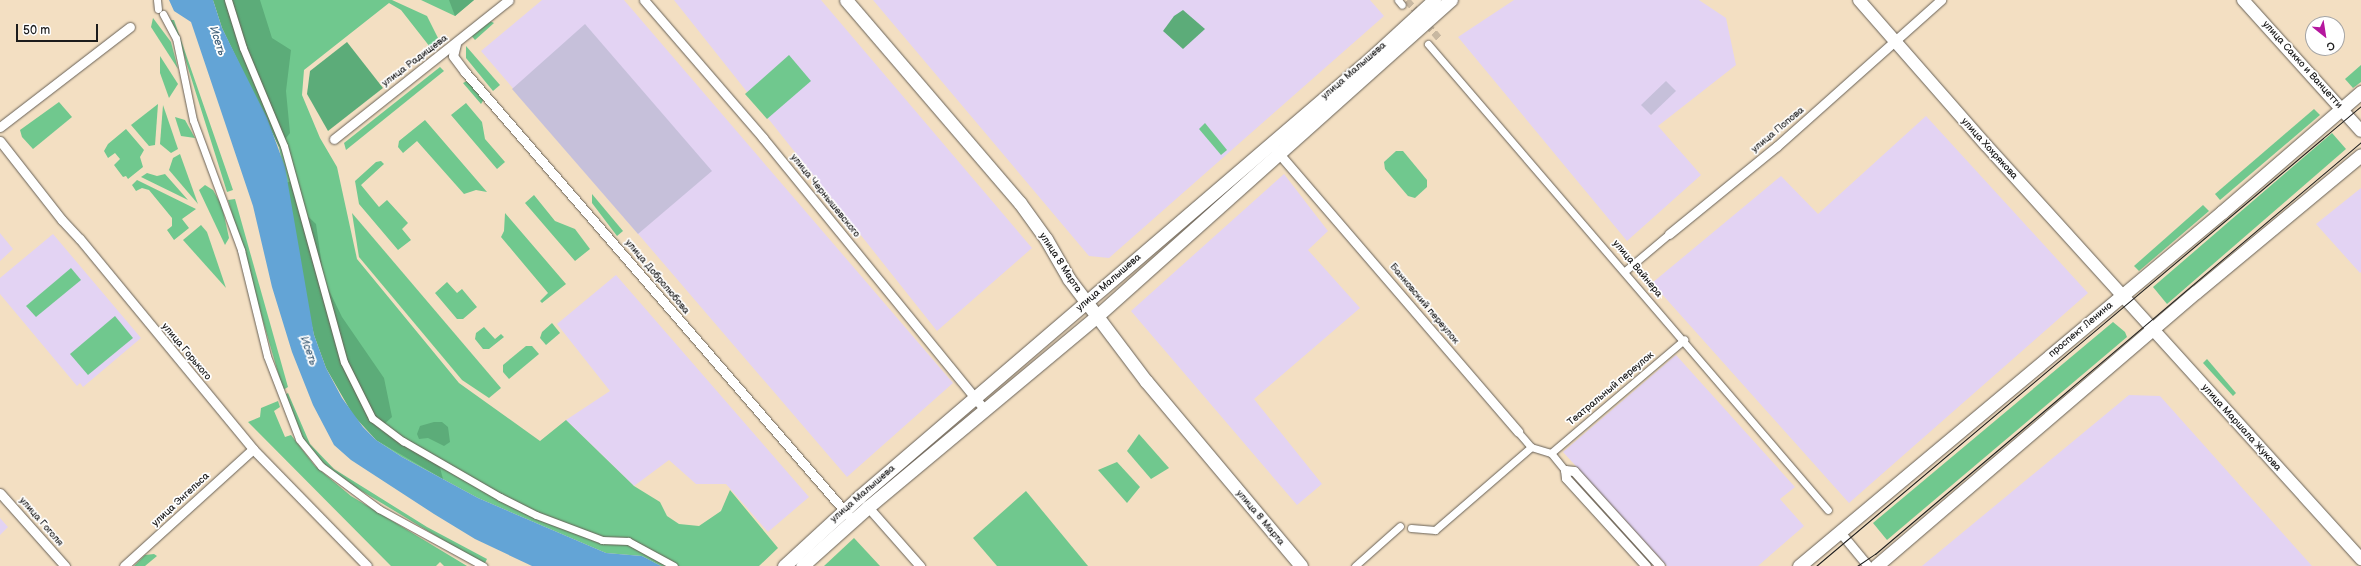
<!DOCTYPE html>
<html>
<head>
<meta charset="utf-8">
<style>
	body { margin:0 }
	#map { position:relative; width:2361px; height:566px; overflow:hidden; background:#f3dfc2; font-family:"Balsamiq Sans",sans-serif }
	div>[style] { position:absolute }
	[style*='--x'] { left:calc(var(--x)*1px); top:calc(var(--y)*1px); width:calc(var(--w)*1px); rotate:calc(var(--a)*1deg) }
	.built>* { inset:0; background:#e3d3f3 }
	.industrial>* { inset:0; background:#c6c0da }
	.green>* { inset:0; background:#70c88e }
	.forest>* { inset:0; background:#5cac79 }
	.water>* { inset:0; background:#63a4d6 }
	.pedestrian-tunnel>* { height:7px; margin-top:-3.5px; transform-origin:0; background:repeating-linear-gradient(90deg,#c8b8a1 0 7px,transparent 0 10.5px) }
	.roads { filter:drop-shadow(0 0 1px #676056) drop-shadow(0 0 1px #676056) }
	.pedestrian>* { height:7px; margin:-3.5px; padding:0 3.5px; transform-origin:3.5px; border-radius:3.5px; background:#fff }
	.minor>* { height:9px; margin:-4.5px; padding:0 4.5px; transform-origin:4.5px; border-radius:4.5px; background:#fff }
	.tertiary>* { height:12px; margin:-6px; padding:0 6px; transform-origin:6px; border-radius:6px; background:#fff }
	.secondary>* { height:13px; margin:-6.5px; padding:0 6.5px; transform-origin:6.5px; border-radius:6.5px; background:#fff }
	.tram>* { height:1px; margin:-0.5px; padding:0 0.5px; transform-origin:0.5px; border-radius:0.5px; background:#1c1c1c }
	span { translate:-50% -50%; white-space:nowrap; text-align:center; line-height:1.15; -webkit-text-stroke:3.5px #fff; paint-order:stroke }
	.street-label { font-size:10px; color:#1c1c1c }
	.water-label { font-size:11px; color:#406079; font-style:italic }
	.north { position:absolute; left:2305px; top:16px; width:40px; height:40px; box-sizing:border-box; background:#fff; border:1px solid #a4a4a4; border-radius:50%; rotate:150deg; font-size:11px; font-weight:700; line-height:16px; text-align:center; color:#1c1c1c }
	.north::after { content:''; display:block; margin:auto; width:14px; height:18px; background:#b5179e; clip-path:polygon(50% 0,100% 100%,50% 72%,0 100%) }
	.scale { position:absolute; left:16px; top:24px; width:82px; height:18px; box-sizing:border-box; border:2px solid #1c1c1c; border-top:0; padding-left:5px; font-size:12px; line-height:14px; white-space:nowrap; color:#1c1c1c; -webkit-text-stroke:3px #fff; paint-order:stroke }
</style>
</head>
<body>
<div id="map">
	<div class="built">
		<div style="clip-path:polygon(542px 0,624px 0,953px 383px,847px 477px,481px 51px)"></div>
		<div style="clip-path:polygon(674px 0,821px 0,1032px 248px,937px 331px)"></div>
		<div style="clip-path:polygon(873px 0,1370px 0,1384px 16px,1109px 258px,1089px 256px)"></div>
		<div style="clip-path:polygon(1514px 0,1699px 0,1726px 18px,1736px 65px,1658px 126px,1701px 175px,1627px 241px,1458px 37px)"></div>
		<div style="clip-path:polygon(1926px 116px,2088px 293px,1849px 503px,1652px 283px,1781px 176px,1818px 214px)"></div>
		<div style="clip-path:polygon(1284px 174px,1328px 231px,1308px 250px,1360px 308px,1254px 399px,1322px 484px,1297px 505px,1131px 311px)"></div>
		<div style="clip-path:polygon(2361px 188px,2361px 272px,2360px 273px,2316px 224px)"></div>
		<div style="clip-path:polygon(0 233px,13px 249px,0 261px)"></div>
		<div style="clip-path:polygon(53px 234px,141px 338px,83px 387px,80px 383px,77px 386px,0 294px,0 278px)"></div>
		<div style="clip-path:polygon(616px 275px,809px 497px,768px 532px,726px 484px,696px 484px,669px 460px,634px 486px,566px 420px,610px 391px,557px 324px)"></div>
		<div style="clip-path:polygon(1676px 355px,1795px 487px,1780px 499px,1804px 526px,1758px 566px,1667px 566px,1563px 452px)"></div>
		<div style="clip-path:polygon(2129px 395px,2160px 396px,2312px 566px,1922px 566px)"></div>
		<div style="clip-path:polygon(0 518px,8px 527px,0 535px)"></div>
	</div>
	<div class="industrial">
		<div style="clip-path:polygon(585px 24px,712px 171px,638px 234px,512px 89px)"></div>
		<div style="clip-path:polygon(1666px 81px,1676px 91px,1651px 115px,1641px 105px)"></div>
	</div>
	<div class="green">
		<div style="clip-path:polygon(213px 0,392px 0,427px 16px,438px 38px,430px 47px,401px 10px,389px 3px,304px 70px,302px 95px,320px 138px,337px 167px,357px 259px,459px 383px,540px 441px,566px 420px,634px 486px,660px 502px,667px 516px,679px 524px,699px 526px,721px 511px,730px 490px,778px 548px,759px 566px,661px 566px,642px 556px,606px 553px,478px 498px,402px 457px,376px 440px,297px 246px,279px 147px)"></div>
		<div style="clip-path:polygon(421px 0,474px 0,455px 16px)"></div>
		<div style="clip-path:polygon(153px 18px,171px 42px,178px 69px,151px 27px)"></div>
		<div style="clip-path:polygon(486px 19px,494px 23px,475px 40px,469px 33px)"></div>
		<div style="clip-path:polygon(169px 20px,174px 20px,233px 190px,227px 192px,178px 36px)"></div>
		<div style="clip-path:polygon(466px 46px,500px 85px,493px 91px,466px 58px)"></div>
		<div style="clip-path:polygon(789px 55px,811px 81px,767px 119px,745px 94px)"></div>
		<div style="clip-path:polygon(160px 56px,178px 84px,169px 98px,160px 73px)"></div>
		<div style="clip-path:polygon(2361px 65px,2361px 82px,2353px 88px,2345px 79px)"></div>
		<div style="clip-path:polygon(440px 67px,444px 71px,346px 150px,344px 143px)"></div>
		<div style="clip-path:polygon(469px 80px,484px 99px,481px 104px,463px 83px)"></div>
		<div style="clip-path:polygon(59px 102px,72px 117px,33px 149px,22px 137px,20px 130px)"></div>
		<div style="clip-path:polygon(466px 103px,482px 122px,485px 139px,505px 162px,497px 169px,451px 115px)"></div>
		<div style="clip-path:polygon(158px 104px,155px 145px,149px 146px,131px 125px)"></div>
		<div style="clip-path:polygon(163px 105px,178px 149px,171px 153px,160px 144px)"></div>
		<div style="clip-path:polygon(2314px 109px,2320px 115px,2220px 200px,2215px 194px)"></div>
		<div style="clip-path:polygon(175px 117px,185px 120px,195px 138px,181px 136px)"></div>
		<div style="clip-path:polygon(425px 120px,487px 192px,476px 190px,464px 194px,417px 141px,403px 153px,398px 147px,399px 141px)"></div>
		<div style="clip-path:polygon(1205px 123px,1227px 150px,1221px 155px,1199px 129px)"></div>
		<div style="clip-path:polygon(126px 129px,144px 150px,140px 157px,143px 167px,128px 179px,126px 176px,123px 177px,114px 165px,120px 159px,115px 153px,108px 158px,104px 151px,108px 144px)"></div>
		<div style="clip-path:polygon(2332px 133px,2346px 149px,2167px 304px,2153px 287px)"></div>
		<div style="clip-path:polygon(1396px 151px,1403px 151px,1427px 180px,1427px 187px,1415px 198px,1408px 196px,1385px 169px,1384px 162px)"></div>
		<div style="clip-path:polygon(180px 154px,198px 204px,169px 170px,173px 158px)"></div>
		<div style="clip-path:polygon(381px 161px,384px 164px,361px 185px,379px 207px,387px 200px,408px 223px,402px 229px,411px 240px,398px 250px,359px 204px,355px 181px,376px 162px)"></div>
		<div style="clip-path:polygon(147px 173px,157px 176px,165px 174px,188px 200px,141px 177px)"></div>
		<div style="clip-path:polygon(137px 180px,196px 209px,182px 219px,189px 228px,174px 240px,167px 230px,172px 226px,172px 218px,149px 190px,142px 188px,136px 191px,132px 185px)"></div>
		<div style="clip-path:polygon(205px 185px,213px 190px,222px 206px,229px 238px,225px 245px,199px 190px)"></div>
		<div style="clip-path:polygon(592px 194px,623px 231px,617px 236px,592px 203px)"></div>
		<div style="clip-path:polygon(534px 195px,555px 221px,575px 229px,590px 249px,575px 261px,525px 203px)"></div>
		<div style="clip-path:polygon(235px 199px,288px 387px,283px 390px,228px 200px)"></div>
		<div style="clip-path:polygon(2203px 205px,2209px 211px,2139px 271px,2134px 266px)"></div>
		<div style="clip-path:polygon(352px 213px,501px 388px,489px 398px,462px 380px,359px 257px)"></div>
		<div style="clip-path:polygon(505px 213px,566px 284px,542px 303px,540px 301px,548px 293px,501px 237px,504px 231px)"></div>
		<div style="clip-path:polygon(201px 225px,207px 232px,226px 288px,183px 240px)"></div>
		<div style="clip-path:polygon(71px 268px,81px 280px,36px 317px,26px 306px)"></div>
		<div style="clip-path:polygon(447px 282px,457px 293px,462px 289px,477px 307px,463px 319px,457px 319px,435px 293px)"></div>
		<div style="clip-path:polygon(115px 316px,133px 338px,88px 375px,70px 354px)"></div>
		<div style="clip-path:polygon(2113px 322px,2125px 332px,2127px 337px,1887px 540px,1873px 523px)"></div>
		<div style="clip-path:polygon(552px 323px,560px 333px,546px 345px,540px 338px,542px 332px)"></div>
		<div style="clip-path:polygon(484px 327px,495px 339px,501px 334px,504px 337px,489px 349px,483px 349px,475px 339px,476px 333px)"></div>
		<div style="clip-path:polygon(526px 346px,532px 346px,539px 354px,509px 379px,503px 372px,503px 365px)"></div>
		<div style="clip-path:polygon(2207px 359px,2236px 393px,2233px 396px,2203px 363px)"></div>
		<div style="clip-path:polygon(288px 393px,310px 444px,334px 469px,427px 527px,487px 559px,484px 565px,322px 467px,305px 444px,281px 397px)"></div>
		<div style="clip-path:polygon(278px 401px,280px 407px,274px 411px,285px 437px,291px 435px,315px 466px,351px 496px,467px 566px,444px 566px,440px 562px,436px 566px,391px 566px,248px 422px,260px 417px,261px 408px)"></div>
		<div style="clip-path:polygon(1139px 434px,1169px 468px,1151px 479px,1127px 451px)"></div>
		<div style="clip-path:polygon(1117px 462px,1140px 487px,1127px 503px,1098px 470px)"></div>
		<div style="clip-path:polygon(1026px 491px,1088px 566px,997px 566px,973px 538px)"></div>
		<div style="clip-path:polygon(854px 538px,880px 566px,824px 566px)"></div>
		<div style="clip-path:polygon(154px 554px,157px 556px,145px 566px,134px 566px,145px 555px)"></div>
	</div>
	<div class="forest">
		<div style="clip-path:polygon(213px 0,260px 0,272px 38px,291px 50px,286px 91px,290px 133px,279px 147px,222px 28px)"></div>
		<div style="clip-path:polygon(449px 0,474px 0,455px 16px)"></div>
		<div style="clip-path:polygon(1183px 10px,1205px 29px,1183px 49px,1163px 31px,1174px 16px)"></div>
		<div style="clip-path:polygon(347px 42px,383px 88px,328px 131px,307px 94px,310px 71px)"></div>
		<div style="clip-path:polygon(291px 181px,297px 206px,316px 224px,324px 280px,342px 317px,384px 378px,392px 417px,379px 429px,439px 464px,443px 479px,376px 440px,353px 415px,326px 368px,314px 335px,307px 305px,286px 183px)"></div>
		<div style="clip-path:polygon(434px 422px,442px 422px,448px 427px,450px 442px,444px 446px,428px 438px,419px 439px,417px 434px,420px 426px)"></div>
	</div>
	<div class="water">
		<div style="clip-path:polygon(169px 0,213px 0,222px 28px,267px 118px,285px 167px,314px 335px,326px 368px,342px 398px,363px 427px,376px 440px,402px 457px,478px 498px,606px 553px,642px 556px,661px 566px,532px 566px,475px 539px,434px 514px,351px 460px,334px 445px,313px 405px,292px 352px,272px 287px,253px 206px,191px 22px,174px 11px)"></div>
	</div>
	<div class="pedestrian-tunnel">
		<div style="--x:1407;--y:0;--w:51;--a:49.8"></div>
	</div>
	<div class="roads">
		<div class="pedestrian">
			<div style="--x:157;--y:0;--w:9;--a:84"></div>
			<div style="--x:228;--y:0;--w:50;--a:72.6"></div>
			<div style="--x:243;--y:48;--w:106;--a:67.3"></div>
			<div style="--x:284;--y:146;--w:224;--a:74.5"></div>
			<div style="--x:344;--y:362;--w:63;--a:63.4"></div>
			<div style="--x:372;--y:418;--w:39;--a:37"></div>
			<div style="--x:403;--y:441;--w:112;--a:30"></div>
			<div style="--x:500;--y:497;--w:40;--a:26.6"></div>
			<div style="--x:536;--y:515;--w:71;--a:20.7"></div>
			<div style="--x:602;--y:540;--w:26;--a:2"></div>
			<div style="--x:628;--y:541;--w:52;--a:28.5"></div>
			<div style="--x:1398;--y:0;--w:6;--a:51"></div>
			<div style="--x:163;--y:14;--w:27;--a:62"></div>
			<div style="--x:176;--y:38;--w:84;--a:78.3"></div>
			<div style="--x:193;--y:120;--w:139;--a:69.7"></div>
			<div style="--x:241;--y:250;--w:109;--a:76.2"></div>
			<div style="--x:267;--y:356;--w:89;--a:68.9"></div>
			<div style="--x:299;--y:439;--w:35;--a:51"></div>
			<div style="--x:321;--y:466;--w:72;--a:36.6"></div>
			<div style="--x:379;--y:509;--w:119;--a:28.7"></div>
			<div style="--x:1428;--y:44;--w:614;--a:49.36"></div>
			<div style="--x:1625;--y:271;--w:57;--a:-40.1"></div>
			<div style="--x:1518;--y:432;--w:20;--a:49"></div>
			<div style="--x:1531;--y:447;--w:21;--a:17"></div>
			<div style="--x:1551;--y:453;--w:22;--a:51"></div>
			<div style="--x:1551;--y:453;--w:175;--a:-40.4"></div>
			<div style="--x:1411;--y:528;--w:24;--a:5"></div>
			<div style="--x:1435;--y:530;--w:127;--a:-40.8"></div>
			<div style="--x:1355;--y:566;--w:60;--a:-41.6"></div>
		</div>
		<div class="minor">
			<div style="--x:644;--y:0;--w:182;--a:49.2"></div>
			<div style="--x:763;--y:138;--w:350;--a:50.8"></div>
			<div style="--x:456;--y:44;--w:12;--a:104"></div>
			<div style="--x:453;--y:56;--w:20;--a:53"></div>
			<div style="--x:465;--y:72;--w:586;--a:49.15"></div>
			<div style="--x:0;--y:127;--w:164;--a:-37.6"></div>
			<div style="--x:334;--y:139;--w:223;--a:-38.5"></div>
			<div style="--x:0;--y:141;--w:100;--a:51.9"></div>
			<div style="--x:62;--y:220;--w:26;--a:47"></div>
			<div style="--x:80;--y:239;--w:272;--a:50.5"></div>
			<div style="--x:253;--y:449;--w:163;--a:45.7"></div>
			<div style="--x:1275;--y:149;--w:373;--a:49.3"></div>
			<div style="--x:1669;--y:234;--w:139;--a:-39.2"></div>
			<div style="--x:1777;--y:146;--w:220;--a:-41.7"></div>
			<div style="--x:0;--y:493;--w:98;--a:48.3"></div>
			<div style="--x:868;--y:507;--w:79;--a:48.6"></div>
			<div style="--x:1840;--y:532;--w:44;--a:50.5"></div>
			<div style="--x:124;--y:566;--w:174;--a:-42.2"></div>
			<div style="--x:1646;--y:566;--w:119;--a:-132.3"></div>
			<div style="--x:1566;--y:478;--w:8;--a:-97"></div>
			<div style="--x:1565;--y:470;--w:9;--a:6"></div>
			<div style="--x:1574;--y:471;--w:128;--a:47.8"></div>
		</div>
		<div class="tertiary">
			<div style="--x:1859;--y:0;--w:193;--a:48.8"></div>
			<div style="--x:1986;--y:145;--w:559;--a:47.83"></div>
			<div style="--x:2243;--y:0;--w:176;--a:48"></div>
		</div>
		<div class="secondary">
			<div style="--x:846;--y:0;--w:267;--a:49.4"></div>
			<div style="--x:1020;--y:203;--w:44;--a:54.2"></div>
			<div style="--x:1046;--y:239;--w:46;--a:60.1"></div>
			<div style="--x:1069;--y:279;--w:128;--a:53"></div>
			<div style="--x:1146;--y:381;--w:241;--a:50"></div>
			<div style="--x:784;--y:566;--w:102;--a:-42.6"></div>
			<div style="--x:859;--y:497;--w:674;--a:-40.61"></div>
			<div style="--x:1371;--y:58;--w:86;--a:-42.6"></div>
			<div style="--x:802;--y:566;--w:89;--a:-41.8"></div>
			<div style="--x:868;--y:507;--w:298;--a:-39.8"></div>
			<div style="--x:1097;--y:316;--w:475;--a:-41.8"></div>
			<div style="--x:1799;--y:566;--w:552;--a:-39.93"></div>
			<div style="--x:2222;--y:212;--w:184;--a:-40.8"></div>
			<div style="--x:1876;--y:566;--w:421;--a:-40.6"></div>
			<div style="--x:2196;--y:292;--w:214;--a:-39.7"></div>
		</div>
	</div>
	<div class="tram">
		<div style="--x:1816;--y:566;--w:713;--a:-40.17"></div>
		<div style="--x:1857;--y:566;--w:22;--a:-34"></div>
		<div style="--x:1875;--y:554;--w:637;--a:-40.29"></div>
	</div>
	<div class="street-label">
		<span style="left:415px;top:61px;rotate:-37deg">улица Радищева</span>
		<span style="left:2302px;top:65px;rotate:48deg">улица Сакко и Ванцетти</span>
		<span style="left:1354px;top:71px;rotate:-41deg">улица Малышева</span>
		<span style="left:1778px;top:130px;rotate:-40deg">улица Попова</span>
		<span style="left:1989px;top:149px;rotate:48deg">улица Хохрякова</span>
		<span style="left:825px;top:196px;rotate:51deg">улица Чернышевского</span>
		<span style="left:1060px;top:263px;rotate:57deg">улица 8 Марта</span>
		<span style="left:1637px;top:269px;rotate:50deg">улица Вайнера</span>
		<span style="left:657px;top:277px;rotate:50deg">улица Добролюбова</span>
		<span style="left:1109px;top:283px;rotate:-41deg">улица Малышева</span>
		<span style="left:1424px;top:304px;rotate:50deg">Банковский переулок</span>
		<span style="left:2081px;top:330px;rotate:-40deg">проспект Ленина</span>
		<span style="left:186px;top:352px;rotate:50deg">улица Горького</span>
		<span style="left:1611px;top:389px;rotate:-40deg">Театральный переулок</span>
		<span style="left:2241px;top:428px;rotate:48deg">улица Маршала Жукова</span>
		<span style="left:863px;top:494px;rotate:-41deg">улица Малышева</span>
		<span style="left:181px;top:500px;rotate:-43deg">улица Энгельса</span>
		<span style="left:1260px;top:518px;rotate:50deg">улица 8 Марта</span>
		<span style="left:41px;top:522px;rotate:49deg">улица Гоголя</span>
	</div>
	<div class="water-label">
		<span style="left:217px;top:41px;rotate:72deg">Исеть</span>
		<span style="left:308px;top:351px;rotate:70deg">Исеть</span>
	</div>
	<div class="north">С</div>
	<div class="scale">50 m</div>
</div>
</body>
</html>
